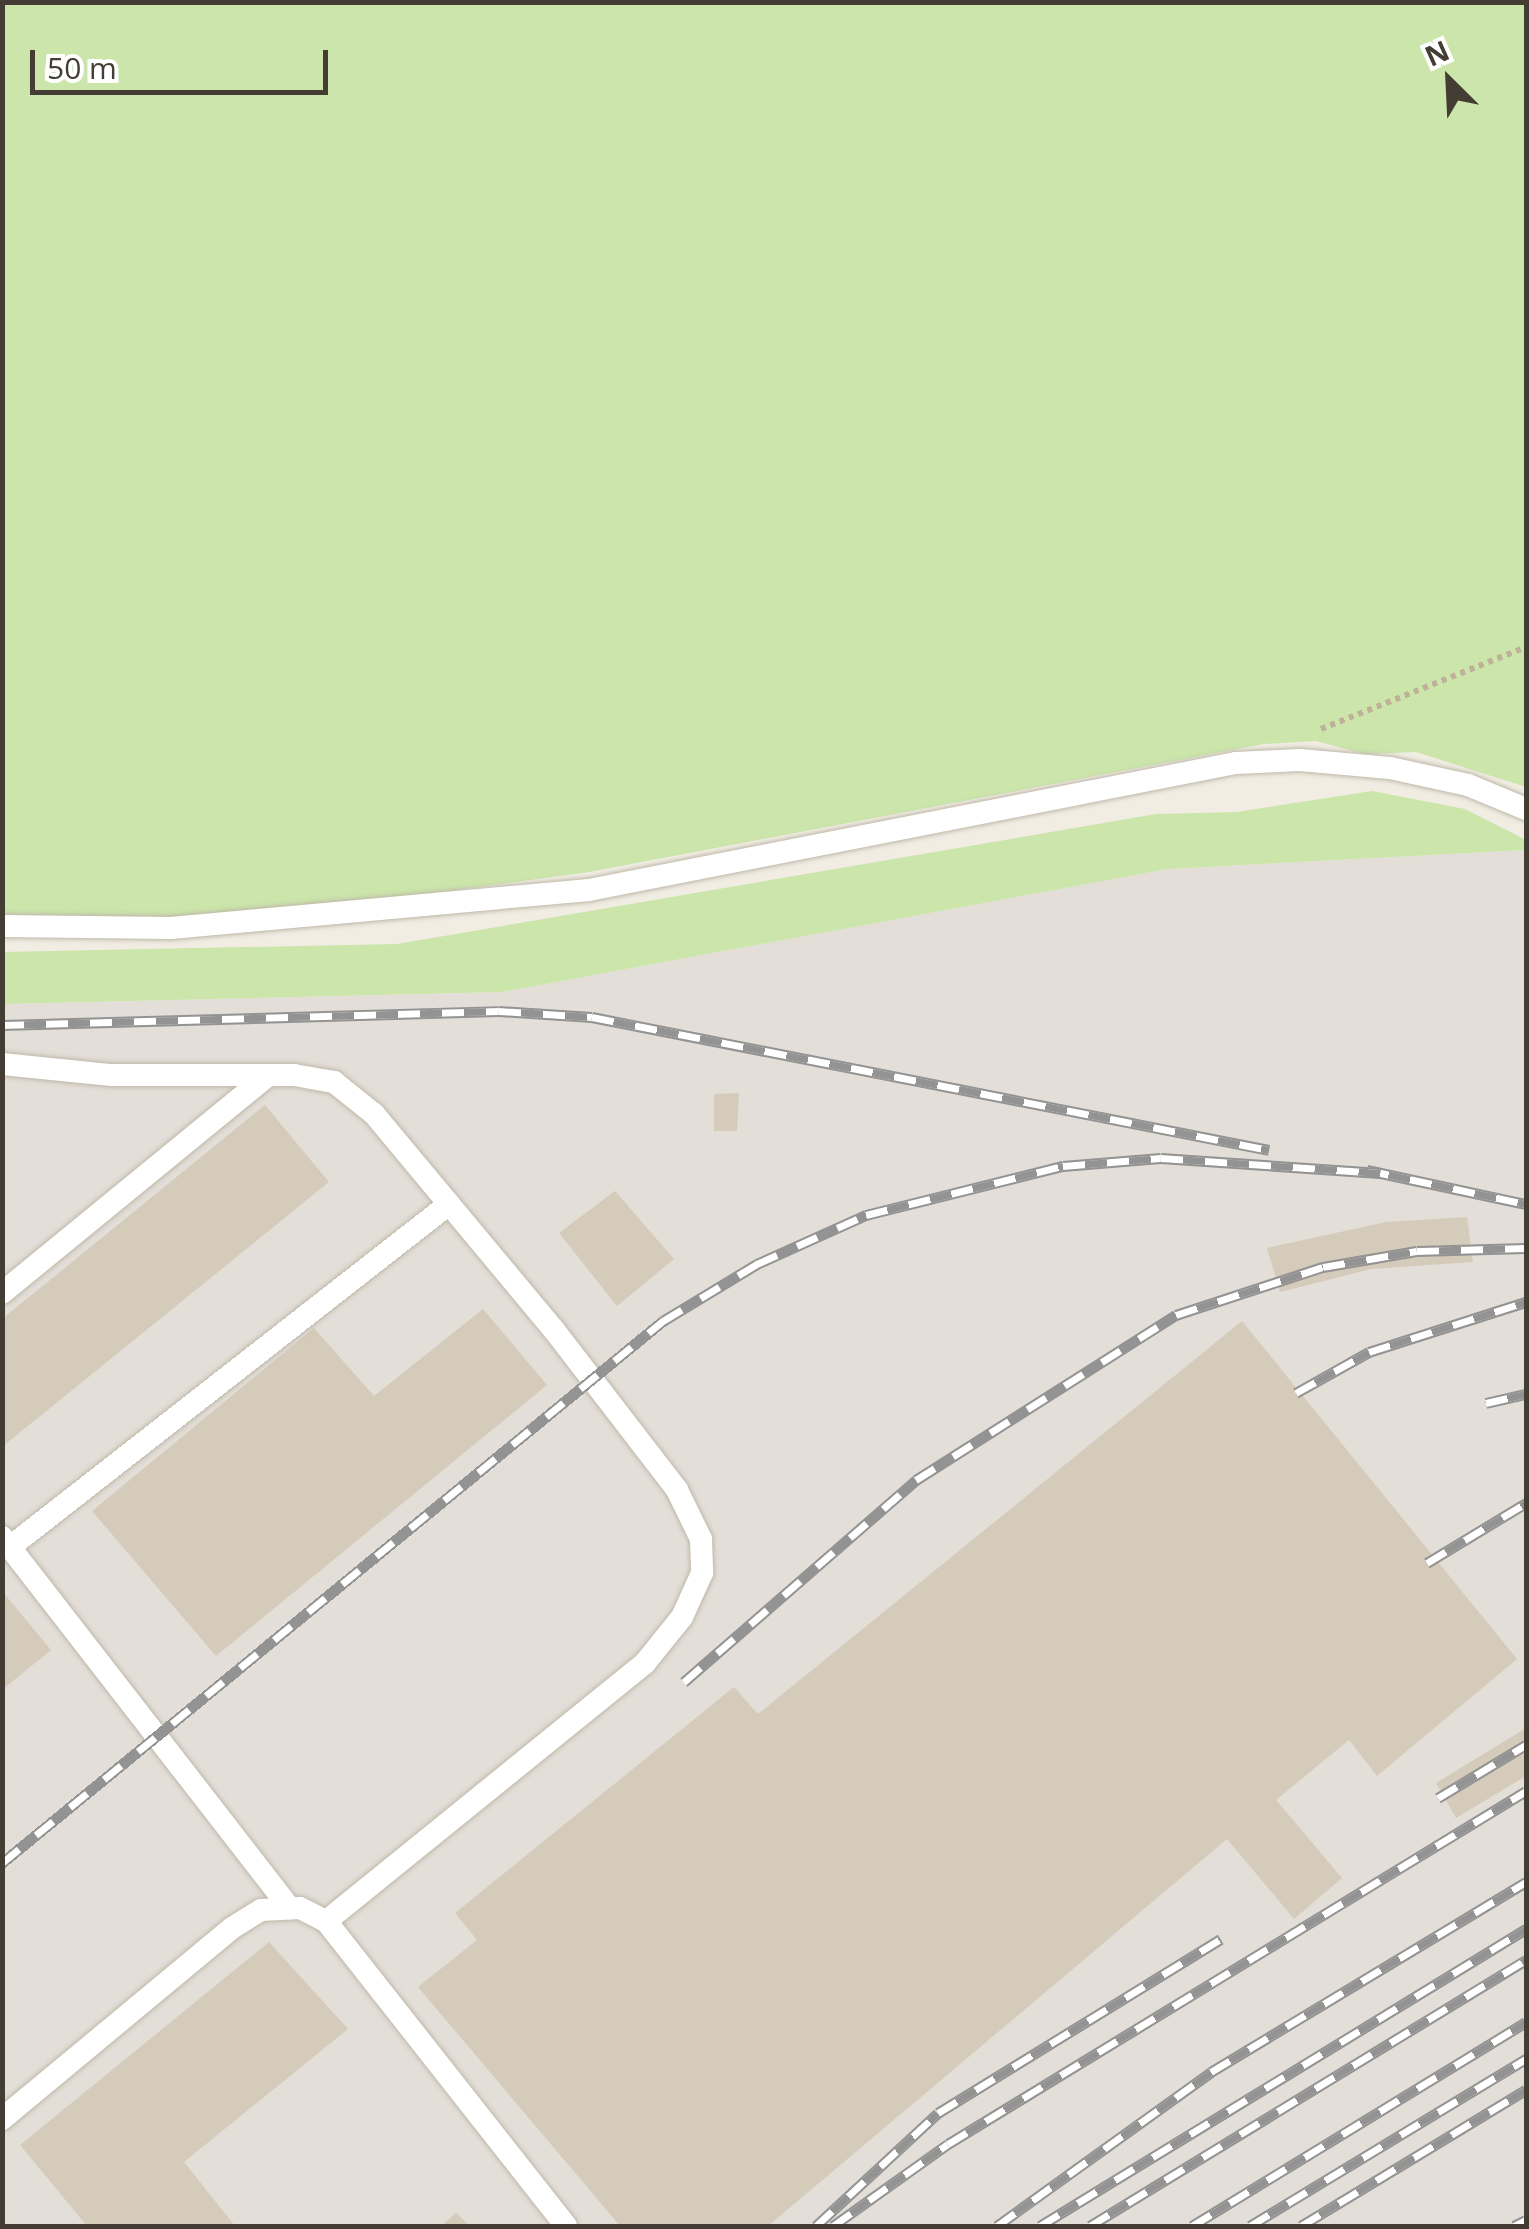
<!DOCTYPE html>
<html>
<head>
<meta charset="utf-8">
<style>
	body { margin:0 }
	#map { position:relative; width:1529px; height:2229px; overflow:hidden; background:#f1ede3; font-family:"Open Sans",sans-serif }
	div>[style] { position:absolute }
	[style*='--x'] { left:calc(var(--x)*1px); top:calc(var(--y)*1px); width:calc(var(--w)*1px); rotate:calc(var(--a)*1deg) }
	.industrial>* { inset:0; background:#e3ded8 }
	.green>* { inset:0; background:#cbe5ab }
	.building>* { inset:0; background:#d5cbbb }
	.path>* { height:6px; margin-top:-3px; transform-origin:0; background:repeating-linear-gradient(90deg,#beb197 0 5px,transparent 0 10px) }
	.roads { filter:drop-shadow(0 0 2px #bfb8a9) drop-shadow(0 0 2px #bfb8a9) }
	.lane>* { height:22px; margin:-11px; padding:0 11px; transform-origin:11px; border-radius:11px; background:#fff }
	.rail>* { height:11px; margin-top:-5.5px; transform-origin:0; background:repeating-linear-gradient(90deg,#fff 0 22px,#939393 0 44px); box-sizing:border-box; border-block:2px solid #939393 }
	span { translate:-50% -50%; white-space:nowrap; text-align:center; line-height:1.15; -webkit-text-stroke:10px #fff; paint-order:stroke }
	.frame { position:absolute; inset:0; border:5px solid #433d33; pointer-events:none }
	.north { position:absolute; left:1399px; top:30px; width:100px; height:100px; -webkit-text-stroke:8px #fff; paint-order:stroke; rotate:336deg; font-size:28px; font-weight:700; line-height:40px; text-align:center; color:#433d33 }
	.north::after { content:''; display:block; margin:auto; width:35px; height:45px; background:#433d33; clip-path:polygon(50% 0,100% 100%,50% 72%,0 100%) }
	.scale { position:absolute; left:30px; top:50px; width:298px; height:45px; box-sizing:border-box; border:5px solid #433d33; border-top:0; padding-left:12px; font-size:30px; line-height:35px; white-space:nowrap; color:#433d33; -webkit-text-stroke:8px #fff; paint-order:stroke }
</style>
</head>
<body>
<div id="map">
	<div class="industrial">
		<div style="clip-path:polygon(1526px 850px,1526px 2226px,3px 2226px,2px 1004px,502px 992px,1168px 869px)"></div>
	</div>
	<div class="green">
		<div style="clip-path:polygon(3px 3px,1526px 3px,1526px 787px,1416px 752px,1364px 754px,1316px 741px,1264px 744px,589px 872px,374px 901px,165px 918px,3px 916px)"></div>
		<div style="clip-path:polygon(1372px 791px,1465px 809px,1526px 840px,1526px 850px,1168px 869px,502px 992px,3px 1004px,3px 952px,397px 944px,1156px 814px,1237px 812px)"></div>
	</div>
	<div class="building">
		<div style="clip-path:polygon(739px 1093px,737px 1131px,714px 1131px,714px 1094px)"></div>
		<div style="clip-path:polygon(265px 1105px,329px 1182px,2px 1447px,2px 1319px)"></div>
		<div style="clip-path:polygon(615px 1191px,674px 1259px,617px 1306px,559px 1233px)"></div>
		<div style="clip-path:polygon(1467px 1217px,1473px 1262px,1371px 1269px,1280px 1292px,1267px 1248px,1386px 1222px)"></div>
		<div style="clip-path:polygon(483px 1309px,547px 1385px,216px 1656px,92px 1511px,314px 1328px,374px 1396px)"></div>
		<div style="clip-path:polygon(1242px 1321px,1517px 1659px,1377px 1776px,1349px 1740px,1276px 1800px,1342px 1878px,1294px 1919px,1227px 1839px,768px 2226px,620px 2226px,418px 1987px,477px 1940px,455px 1913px,734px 1687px,758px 1714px)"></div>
		<div style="clip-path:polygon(2px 1591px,51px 1650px,2px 1690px)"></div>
		<div style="clip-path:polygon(1526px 1728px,1526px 1776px,1456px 1818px,1436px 1783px)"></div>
		<div style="clip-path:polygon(269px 1942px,348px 2029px,184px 2162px,235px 2226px,87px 2226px,20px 2145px)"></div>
		<div style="clip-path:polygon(456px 2213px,470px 2226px,441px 2226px)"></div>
	</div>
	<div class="path">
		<div style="--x:1321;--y:729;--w:221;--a:-21.8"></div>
	</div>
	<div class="roads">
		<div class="lane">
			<div style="--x:2;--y:926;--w:169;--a:0.7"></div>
			<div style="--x:171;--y:928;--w:420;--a:-5.2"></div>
			<div style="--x:589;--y:890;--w:659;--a:-11.11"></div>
			<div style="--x:1236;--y:763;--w:64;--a:-2.7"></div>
			<div style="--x:1300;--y:760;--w:90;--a:5.1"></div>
			<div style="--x:1390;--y:768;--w:80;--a:12.3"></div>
			<div style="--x:1468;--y:785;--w:63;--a:22.5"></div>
			<div style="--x:2;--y:1064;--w:110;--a:5.8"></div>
			<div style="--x:111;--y:1075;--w:183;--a:0"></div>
			<div style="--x:294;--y:1075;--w:41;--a:9.9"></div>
			<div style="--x:334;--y:1082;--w:51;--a:38.7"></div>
			<div style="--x:374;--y:1114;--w:281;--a:50.2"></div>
			<div style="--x:554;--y:1330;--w:202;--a:52.4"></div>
			<div style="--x:677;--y:1490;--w:55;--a:63.9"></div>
			<div style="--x:701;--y:1539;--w:34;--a:88"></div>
			<div style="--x:702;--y:1573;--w:48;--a:114.4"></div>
			<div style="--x:682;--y:1617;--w:59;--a:128.8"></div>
			<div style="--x:645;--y:1663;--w:410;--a:141"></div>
			<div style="--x:2;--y:1293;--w:344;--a:-39.3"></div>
			<div style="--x:2;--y:1537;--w:470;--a:52.2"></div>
			<div style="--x:10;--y:1547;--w:557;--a:-38"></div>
			<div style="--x:2;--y:2119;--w:299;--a:-39.7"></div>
			<div style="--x:232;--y:1928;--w:34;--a:-32"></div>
			<div style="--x:261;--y:1910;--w:39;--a:-3"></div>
			<div style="--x:300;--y:1908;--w:29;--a:27"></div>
			<div style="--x:326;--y:1921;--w:388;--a:51.8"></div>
		</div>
	</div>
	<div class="rail">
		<div style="--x:2;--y:1025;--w:497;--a:-1.6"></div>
		<div style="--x:499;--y:1011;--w:93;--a:3.7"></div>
		<div style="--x:592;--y:1017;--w:690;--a:11.11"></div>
		<div style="--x:1367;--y:1170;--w:163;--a:12.1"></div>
		<div style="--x:1296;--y:1393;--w:84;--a:-29.3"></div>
		<div style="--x:1369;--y:1352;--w:165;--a:-17.7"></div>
		<div style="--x:1486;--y:1403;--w:41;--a:-12.7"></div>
		<div style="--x:1427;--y:1563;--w:116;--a:-31.2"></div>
		<div style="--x:684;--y:1682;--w:308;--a:-41"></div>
		<div style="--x:916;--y:1480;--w:308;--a:-32.4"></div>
		<div style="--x:1176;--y:1315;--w:155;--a:-18.1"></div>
		<div style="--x:1323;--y:1267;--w:95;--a:-9.7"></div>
		<div style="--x:1417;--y:1251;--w:109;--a:-1.6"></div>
		<div style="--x:1438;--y:1798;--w:103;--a:-31.1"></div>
		<div style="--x:2;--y:1863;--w:855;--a:-39.35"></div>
		<div style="--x:663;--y:1321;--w:110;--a:-31.2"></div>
		<div style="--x:757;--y:1264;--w:120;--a:-24.2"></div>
		<div style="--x:866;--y:1215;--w:203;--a:-14"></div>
		<div style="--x:1063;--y:1166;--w:98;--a:-4.7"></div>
		<div style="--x:1161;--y:1158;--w:220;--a:3.9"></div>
		<div style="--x:816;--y:2226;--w:166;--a:-42.8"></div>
		<div style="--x:938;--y:2113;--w:332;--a:-31.6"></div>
		<div style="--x:833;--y:2226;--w:141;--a:-35.5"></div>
		<div style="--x:948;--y:2144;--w:677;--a:-31.41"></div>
		<div style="--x:997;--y:2226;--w:264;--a:-35.7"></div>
		<div style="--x:1211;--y:2072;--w:368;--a:-31.1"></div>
		<div style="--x:1040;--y:2226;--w:570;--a:-31.43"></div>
		<div style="--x:1090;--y:2226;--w:511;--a:-31.39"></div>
		<div style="--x:1192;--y:2226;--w:391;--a:-31.4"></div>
		<div style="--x:1250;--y:2226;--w:323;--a:-31.2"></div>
		<div style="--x:1301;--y:2226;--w:263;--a:-31.2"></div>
		<div style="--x:1514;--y:2226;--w:13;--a:-27"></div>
	</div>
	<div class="frame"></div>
	<div class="north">N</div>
	<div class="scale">50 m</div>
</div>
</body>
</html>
